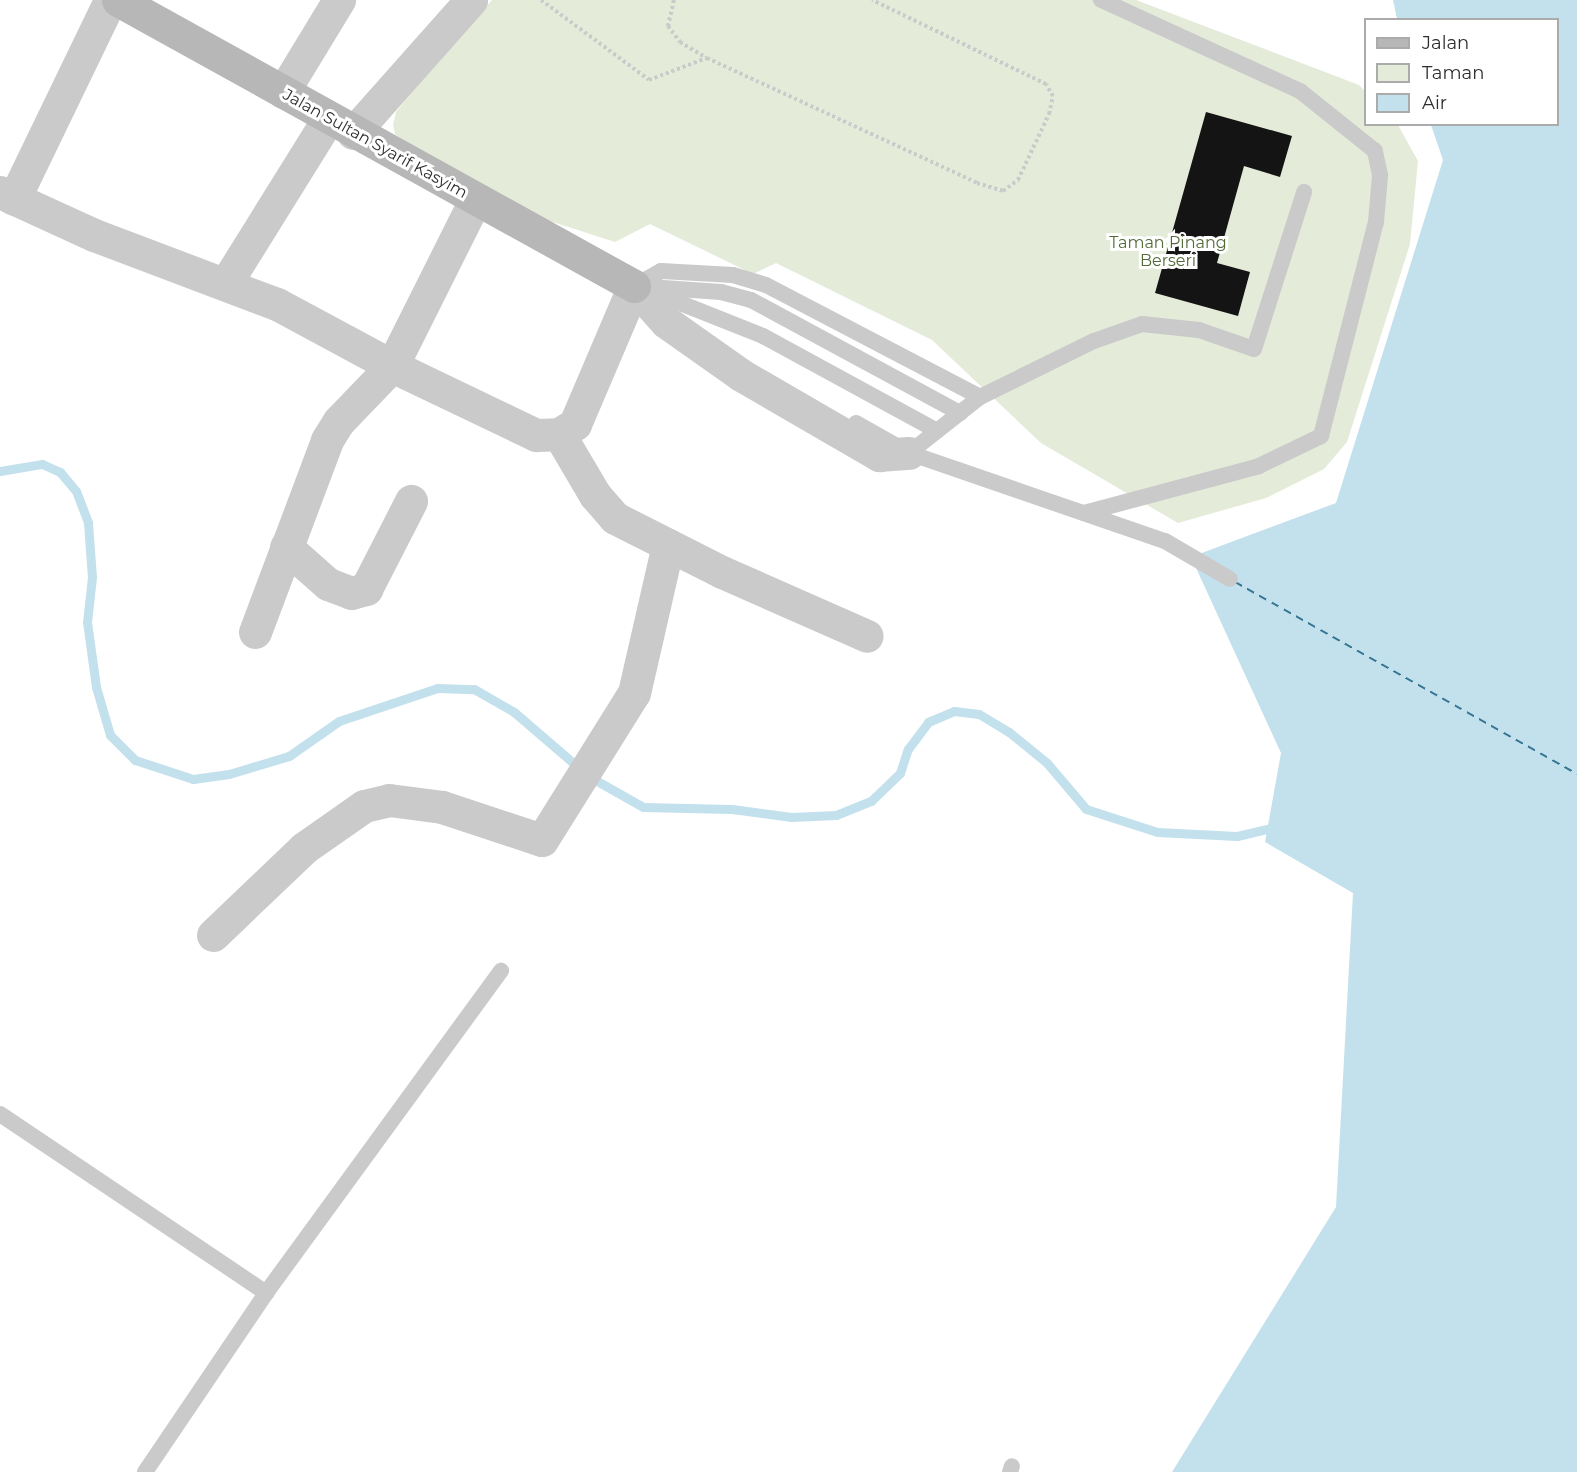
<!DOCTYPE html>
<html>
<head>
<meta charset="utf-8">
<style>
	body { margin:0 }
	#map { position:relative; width:1577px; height:1472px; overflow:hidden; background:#fff; font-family:Montserrat,sans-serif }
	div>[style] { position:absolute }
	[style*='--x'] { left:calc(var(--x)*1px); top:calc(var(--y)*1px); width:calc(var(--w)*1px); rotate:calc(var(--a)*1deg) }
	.green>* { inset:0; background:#e4ebd9 }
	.water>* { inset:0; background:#c3e0ed }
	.stream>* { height:9px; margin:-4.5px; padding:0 4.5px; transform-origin:4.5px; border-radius:4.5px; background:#c3e0ed }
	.ferry>* { height:1.5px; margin-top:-0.75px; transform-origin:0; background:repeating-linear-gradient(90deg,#367693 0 8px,transparent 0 14px) }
	.building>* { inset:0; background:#141414 }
	.path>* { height:4px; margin-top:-2px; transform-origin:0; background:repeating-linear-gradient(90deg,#cacaca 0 3px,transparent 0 6px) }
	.service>* { height:16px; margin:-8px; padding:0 8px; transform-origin:8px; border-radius:8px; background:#cacaca }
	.minor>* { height:33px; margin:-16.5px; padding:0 16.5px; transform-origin:16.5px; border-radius:16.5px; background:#cacaca }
	.secondary>* { height:33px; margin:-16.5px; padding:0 16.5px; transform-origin:16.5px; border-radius:16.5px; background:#b7b7b7 }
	span { translate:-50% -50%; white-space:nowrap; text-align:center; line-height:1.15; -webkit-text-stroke:6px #fff; paint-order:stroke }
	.street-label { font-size:16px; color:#2d2d2d }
	.park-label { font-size:16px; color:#536a38 }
	.legend { position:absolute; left:1364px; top:18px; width:195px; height:108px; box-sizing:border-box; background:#fff; border:2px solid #ababab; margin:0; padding:8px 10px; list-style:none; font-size:18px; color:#2d2d2d }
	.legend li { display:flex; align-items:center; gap:12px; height:30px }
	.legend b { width:30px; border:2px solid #ababab }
</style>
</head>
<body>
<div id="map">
	<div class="green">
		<div style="clip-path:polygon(492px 0,1136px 0,1359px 85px,1365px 91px,1366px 124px,1398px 125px,1418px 161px,1410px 244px,1347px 442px,1324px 469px,1266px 498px,1178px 523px,1041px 443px,932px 340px,776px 263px,753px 274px,650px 224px,615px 242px,525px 213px,419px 153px,395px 134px,393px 125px,396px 112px,427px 73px)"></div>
	</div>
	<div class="water">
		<div style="clip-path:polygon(1393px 0,1577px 0,1577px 1472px,1172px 1472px,1336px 1207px,1353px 893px,1265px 842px,1281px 753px,1191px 557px,1336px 503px,1443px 160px,1431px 125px,1558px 124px,1558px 20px,1397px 19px)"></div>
	</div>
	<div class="stream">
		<div style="--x:0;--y:471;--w:43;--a:-9.5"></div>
		<div style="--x:42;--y:464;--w:20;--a:24"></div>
		<div style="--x:60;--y:472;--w:25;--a:50"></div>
		<div style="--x:76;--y:491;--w:34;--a:69"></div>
		<div style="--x:88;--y:523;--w:54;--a:85.8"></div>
		<div style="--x:92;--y:577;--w:45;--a:96.3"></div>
		<div style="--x:87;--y:622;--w:66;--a:82.1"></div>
		<div style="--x:96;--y:687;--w:50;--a:73.7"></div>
		<div style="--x:110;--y:735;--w:35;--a:45"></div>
		<div style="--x:135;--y:760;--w:61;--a:18.1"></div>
		<div style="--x:193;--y:779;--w:36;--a:-8"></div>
		<div style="--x:229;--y:774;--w:63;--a:-16.7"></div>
		<div style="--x:289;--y:756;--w:61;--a:-35"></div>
		<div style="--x:339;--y:721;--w:103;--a:-18.6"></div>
		<div style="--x:437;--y:688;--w:37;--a:2"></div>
		<div style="--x:474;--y:689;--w:46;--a:29.9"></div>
		<div style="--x:514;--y:712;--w:86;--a:40.7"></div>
		<div style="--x:590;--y:777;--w:61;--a:29.5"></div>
		<div style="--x:643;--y:807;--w:89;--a:1.3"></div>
		<div style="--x:732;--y:809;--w:60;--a:7.7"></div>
		<div style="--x:791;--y:817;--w:45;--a:-2.5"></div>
		<div style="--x:836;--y:815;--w:38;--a:-22"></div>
		<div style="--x:871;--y:801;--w:40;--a:-44"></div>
		<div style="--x:900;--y:773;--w:25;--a:-72"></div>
		<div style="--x:908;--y:749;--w:34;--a:-53"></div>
		<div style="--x:928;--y:722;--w:28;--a:-23"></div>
		<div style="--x:954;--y:711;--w:25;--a:7"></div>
		<div style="--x:979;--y:714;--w:35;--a:31"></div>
		<div style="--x:1009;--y:732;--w:49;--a:39.2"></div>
		<div style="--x:1047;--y:763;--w:60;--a:49.7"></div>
		<div style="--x:1086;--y:809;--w:75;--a:17.9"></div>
		<div style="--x:1157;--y:832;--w:80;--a:2.9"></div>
		<div style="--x:1237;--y:836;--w:43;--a:-13.4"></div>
	</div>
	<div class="ferry">
		<div style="--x:1235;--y:582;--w:392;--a:29.3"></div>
	</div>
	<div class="building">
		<div style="clip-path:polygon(1206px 112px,1292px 136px,1280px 177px,1244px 166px,1217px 263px,1250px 272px,1238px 316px,1155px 293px)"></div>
	</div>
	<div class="path">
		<div style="--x:541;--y:0;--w:134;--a:36.5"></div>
		<div style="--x:649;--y:80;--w:62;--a:-20.8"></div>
		<div style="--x:674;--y:0;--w:27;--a:103"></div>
		<div style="--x:668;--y:26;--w:20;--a:53"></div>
		<div style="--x:680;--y:42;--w:31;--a:31"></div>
		<div style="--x:707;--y:58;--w:298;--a:24.8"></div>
		<div style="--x:977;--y:183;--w:27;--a:17"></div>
		<div style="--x:1003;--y:191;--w:19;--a:-36"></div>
		<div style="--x:1018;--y:180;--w:73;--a:-64.8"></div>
		<div style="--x:1049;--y:114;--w:18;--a:-77"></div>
		<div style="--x:1053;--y:96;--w:14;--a:-120"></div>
		<div style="--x:1046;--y:84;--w:193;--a:-154.2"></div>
	</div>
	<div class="service">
		<div style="--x:634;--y:286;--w:31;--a:-29"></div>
		<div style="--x:661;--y:271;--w:72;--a:3.2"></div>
		<div style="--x:733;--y:275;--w:34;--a:17"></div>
		<div style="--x:766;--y:285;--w:242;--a:27.6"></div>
		<div style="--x:635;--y:286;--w:86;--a:4"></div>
		<div style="--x:721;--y:292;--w:31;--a:15"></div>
		<div style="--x:751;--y:300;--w:238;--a:28.4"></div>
		<div style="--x:655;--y:293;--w:116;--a:21.7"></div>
		<div style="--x:763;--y:336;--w:198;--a:28.6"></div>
		<div style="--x:856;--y:423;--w:61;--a:29.5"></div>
		<div style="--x:909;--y:453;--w:271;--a:19"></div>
		<div style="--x:1165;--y:541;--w:75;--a:30.3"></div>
		<div style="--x:909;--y:453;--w:90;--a:-38.3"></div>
		<div style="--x:980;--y:397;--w:127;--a:-26.2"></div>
		<div style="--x:1094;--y:341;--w:51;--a:-19.5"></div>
		<div style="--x:1142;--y:324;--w:57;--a:6"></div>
		<div style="--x:1199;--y:330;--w:58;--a:19.1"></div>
		<div style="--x:1254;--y:349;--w:165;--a:-72.3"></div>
		<div style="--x:1084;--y:513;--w:181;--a:-15"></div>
		<div style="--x:1259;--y:466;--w:69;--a:-25.8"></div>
		<div style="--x:1321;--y:436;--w:221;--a:-75.6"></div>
		<div style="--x:1376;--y:222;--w:47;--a:-85.1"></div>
		<div style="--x:1380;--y:175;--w:25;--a:-102"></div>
		<div style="--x:1375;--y:151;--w:96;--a:-141.3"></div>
		<div style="--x:1300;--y:91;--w:219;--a:-155.4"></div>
		<div style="--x:0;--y:1114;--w:321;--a:33.9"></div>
		<div style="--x:145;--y:1472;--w:216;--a:-55.9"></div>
		<div style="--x:266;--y:1293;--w:399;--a:-53.9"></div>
		<div style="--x:1010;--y:1472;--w:6;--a:-72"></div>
	</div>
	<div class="minor">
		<div style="--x:283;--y:92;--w:108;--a:-58.7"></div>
		<div style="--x:353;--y:133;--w:178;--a:-48.4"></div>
		<div style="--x:0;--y:192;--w:103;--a:24.6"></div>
		<div style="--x:94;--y:235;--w:196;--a:20.7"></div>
		<div style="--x:277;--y:304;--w:131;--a:28.3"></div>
		<div style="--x:392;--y:366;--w:160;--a:25.6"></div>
		<div style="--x:536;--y:435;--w:23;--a:-2"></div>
		<div style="--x:559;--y:434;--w:19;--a:-32"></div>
		<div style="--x:575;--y:424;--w:150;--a:-66.9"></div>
		<div style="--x:634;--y:286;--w:48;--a:48.4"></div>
		<div style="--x:666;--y:322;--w:92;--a:35.2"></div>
		<div style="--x:741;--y:375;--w:160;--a:30.1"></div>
		<div style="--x:879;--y:455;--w:30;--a:-4"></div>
		<div style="--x:14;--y:199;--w:221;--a:-64.2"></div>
		<div style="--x:226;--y:283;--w:193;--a:-58.1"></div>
		<div style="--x:559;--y:434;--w:71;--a:59.5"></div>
		<div style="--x:595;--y:495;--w:30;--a:49"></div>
		<div style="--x:615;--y:518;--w:120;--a:26.8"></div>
		<div style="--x:722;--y:572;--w:158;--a:23.8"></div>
		<div style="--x:286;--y:547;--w:56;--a:41.4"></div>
		<div style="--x:328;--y:584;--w:25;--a:21"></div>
		<div style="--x:351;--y:593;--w:16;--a:-15"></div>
		<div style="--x:366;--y:589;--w:99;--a:-62.9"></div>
		<div style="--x:255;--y:632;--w:205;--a:-69.4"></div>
		<div style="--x:327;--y:440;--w:22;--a:-58"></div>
		<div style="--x:339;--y:421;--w:76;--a:-46.1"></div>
		<div style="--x:392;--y:366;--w:186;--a:-63.4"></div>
		<div style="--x:213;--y:935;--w:126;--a:-43.7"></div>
		<div style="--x:304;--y:848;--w:73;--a:-35"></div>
		<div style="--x:364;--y:806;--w:26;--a:-13"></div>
		<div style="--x:389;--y:800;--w:53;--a:7.5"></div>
		<div style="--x:442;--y:807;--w:105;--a:18.3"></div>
		<div style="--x:542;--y:840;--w:173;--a:-58"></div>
		<div style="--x:634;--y:693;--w:152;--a:-77.1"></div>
	</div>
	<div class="secondary">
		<div style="--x:118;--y:0;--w:590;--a:29"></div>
	</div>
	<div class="street-label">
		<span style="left:375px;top:144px;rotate:29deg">Jalan Sultan Syarif Kasyim</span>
	</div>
	<div class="park-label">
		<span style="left:1168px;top:252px">Taman Pinang<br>Berseri</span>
	</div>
	<ul class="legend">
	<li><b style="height:8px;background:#b7b7b7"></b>Jalan</li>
	<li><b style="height:16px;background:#e4ebd9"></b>Taman</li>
	<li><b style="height:16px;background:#c3e0ed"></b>Air</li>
	</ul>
</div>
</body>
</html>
